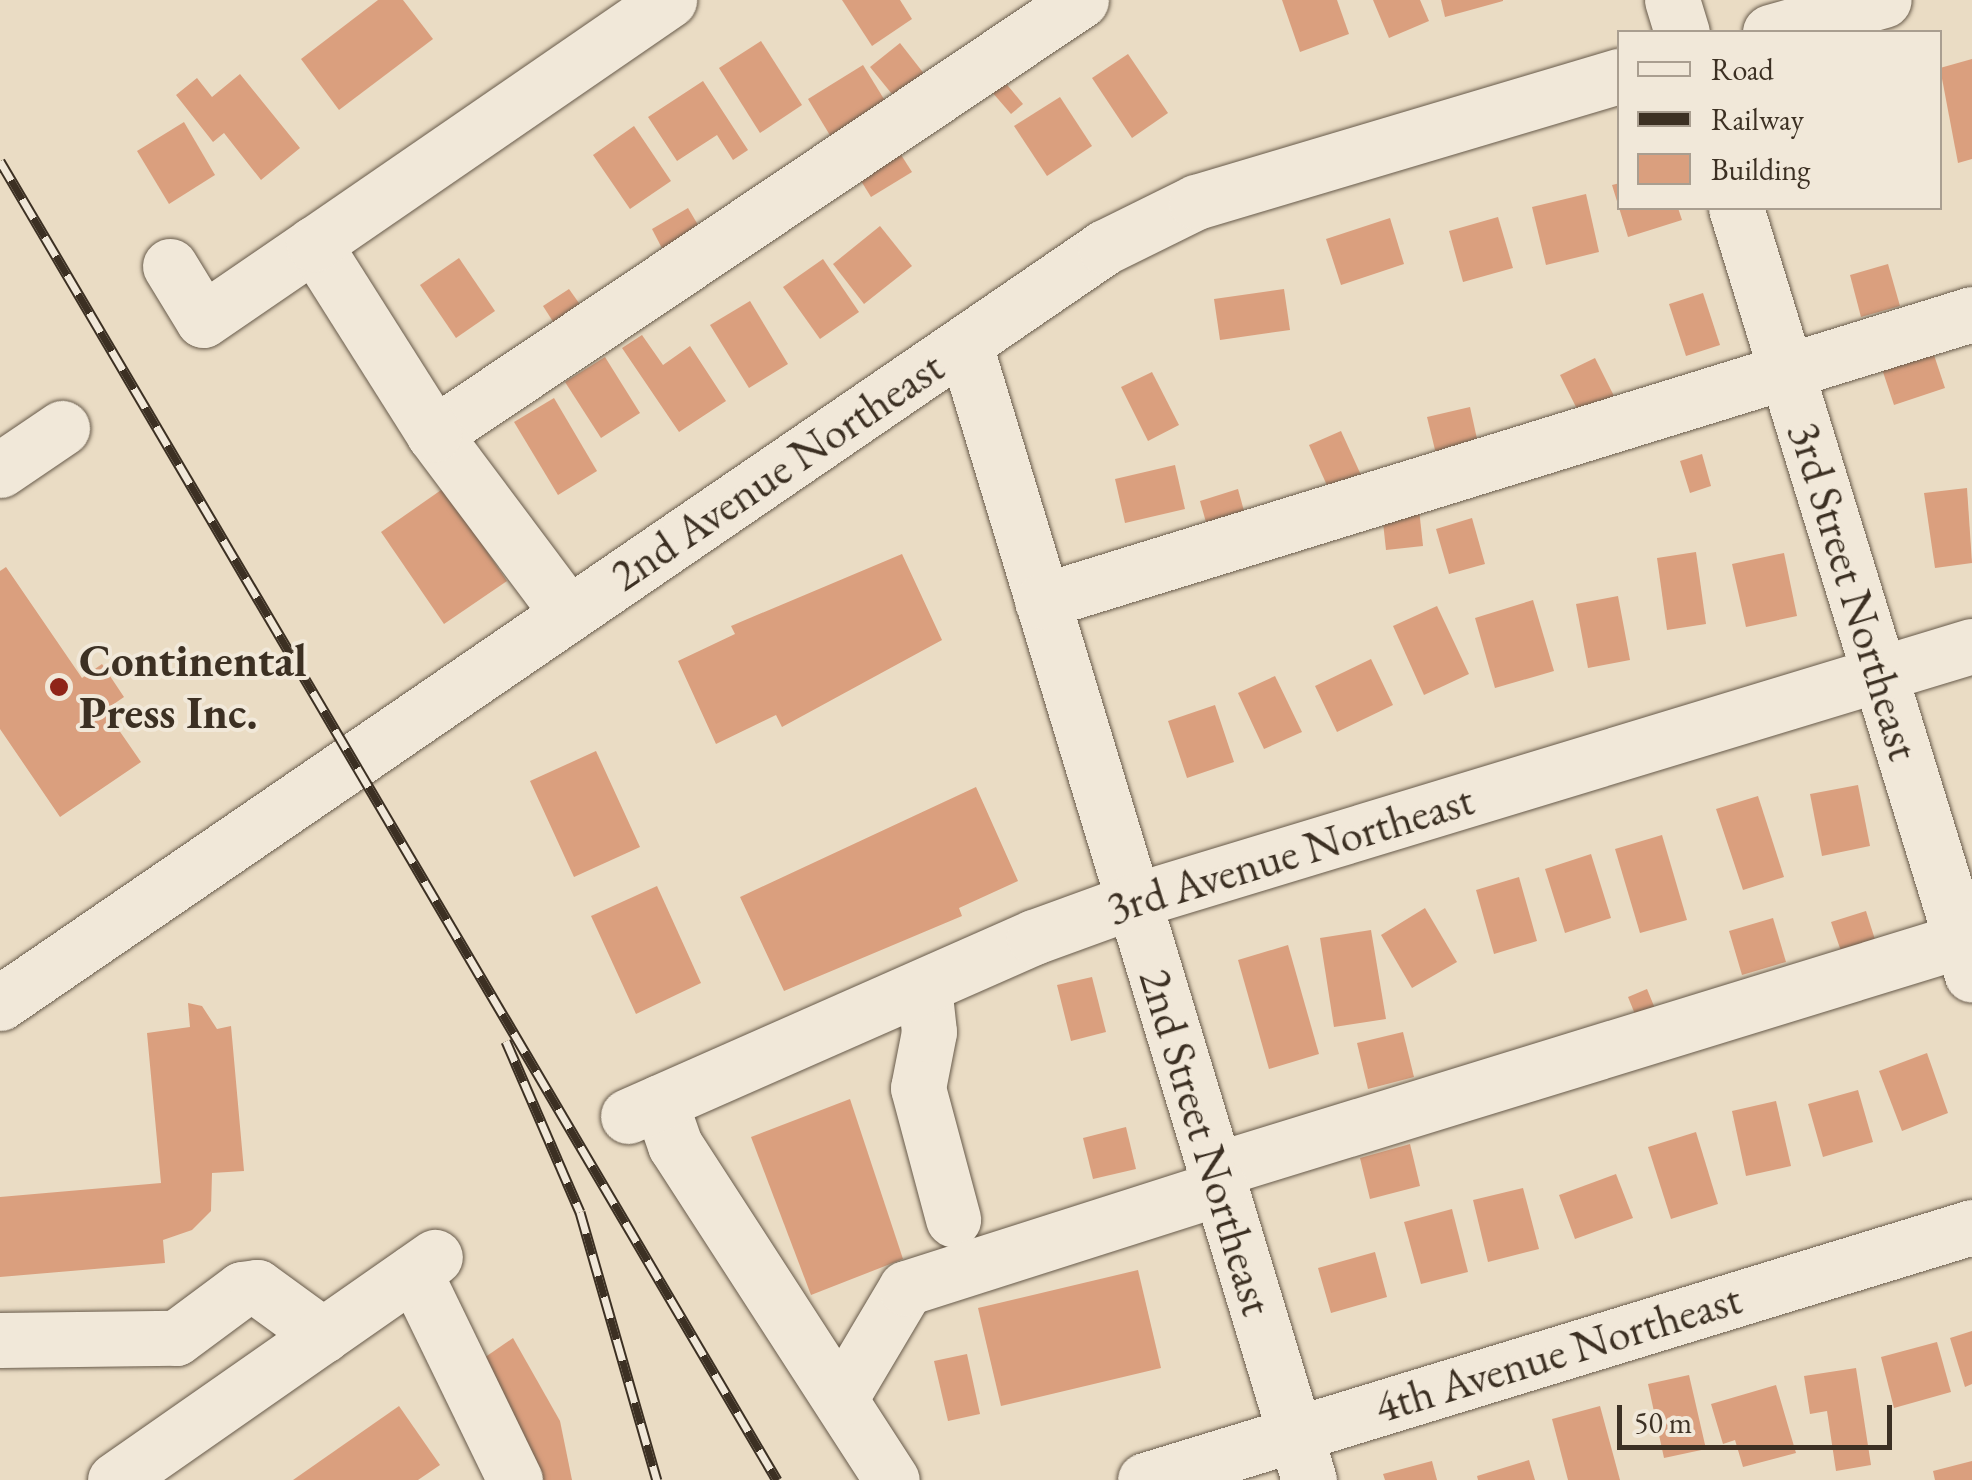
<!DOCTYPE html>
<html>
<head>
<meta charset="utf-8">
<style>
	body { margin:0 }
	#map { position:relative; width:1972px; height:1480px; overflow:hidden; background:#eadcc4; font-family:"EB Garamond",serif }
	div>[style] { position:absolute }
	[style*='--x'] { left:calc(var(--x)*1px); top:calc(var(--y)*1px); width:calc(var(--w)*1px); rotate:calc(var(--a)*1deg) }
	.building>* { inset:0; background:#da9f7e }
	.roads { filter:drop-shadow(0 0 2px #685b4b) drop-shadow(0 0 2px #685b4b) }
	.minor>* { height:55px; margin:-27.5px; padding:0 27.5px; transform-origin:27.5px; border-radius:27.5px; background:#f1e8d9 }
	.rail>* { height:11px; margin-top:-5.5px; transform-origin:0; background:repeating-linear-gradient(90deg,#f1e8d9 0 22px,#3c3023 0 44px); box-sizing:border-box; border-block:2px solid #3c3023 }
	.dots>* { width:28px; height:28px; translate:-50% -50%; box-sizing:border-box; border:5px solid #f1e8d9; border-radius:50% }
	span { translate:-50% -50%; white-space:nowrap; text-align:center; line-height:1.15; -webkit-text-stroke:8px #f1e8d9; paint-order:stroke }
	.street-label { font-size:45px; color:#3c3023 }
	.poi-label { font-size:45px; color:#3c3023; font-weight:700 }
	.left { translate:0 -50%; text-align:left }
	.legend { position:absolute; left:1617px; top:30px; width:325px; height:180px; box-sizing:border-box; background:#f1e8d9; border:2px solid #a99e90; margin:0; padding:12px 18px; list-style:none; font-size:30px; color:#3c3023 }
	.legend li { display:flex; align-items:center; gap:20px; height:50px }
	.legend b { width:50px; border:2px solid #a99e90 }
	.scale { position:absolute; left:1617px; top:1405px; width:275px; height:45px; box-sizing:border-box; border:5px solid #3c3023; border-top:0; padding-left:12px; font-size:30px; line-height:35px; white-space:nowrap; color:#3c3023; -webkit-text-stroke:8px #f1e8d9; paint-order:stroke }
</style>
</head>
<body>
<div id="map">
	<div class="building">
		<div style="clip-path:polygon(378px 0,403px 0,433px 39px,339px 110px,301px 59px)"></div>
		<div style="clip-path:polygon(842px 0,900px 0,912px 19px,872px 46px)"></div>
		<div style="clip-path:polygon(1282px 0,1337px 0,1349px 34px,1300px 52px)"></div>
		<div style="clip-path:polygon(1373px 0,1420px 0,1429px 21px,1389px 38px)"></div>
		<div style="clip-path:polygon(1441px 0,1503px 0,1503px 1px,1445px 17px)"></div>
		<div style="clip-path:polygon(761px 41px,802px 105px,760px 133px,719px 68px)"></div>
		<div style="clip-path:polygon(900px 43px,925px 75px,896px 99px,870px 67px)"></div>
		<div style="clip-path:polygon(1128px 54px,1168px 113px,1132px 138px,1092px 78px)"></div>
		<div style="clip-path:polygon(1972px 59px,1972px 159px,1958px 163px,1940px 68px)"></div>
		<div style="clip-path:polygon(863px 65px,887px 104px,831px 137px,808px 99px)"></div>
		<div style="clip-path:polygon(240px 74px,300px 148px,261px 180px,224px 133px,213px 142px,176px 95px,197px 78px,212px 97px)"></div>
		<div style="clip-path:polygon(703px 81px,748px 150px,733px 160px,717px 135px,677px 161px,648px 117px)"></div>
		<div style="clip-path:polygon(1004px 81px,1023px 104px,1011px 114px,992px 92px)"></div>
		<div style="clip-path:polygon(1060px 97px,1092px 146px,1047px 176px,1014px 126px)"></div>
		<div style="clip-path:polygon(184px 122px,215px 175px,169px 204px,137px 151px)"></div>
		<div style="clip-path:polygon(634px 126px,671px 181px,630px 209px,593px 155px)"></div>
		<div style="clip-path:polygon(889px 136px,912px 172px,871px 197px,848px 160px)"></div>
		<div style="clip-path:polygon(1620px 183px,1620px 208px,1678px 208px,1682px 220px,1628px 237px,1612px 185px)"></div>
		<div style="clip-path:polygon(1586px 194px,1599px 252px,1546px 265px,1532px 207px)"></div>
		<div style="clip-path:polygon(688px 208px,704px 235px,666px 256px,652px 229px)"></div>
		<div style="clip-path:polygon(1498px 217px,1513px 268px,1463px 282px,1449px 231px)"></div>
		<div style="clip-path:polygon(1390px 218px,1404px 264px,1341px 285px,1326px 239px)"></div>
		<div style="clip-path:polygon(880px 226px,912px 266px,864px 304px,833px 264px)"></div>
		<div style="clip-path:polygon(459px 258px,495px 311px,456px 338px,420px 285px)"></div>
		<div style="clip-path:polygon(823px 259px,859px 312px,820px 339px,783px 287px)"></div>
		<div style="clip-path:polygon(1888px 264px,1900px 306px,1861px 317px,1850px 275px)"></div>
		<div style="clip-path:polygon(569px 289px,586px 313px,559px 331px,543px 306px)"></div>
		<div style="clip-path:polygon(1284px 289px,1290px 330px,1220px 340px,1214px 299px)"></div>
		<div style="clip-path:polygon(1703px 293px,1720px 345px,1686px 356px,1669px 304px)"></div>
		<div style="clip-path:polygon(750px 301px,788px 364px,749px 388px,710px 325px)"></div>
		<div style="clip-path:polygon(642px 335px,663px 365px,690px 346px,726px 401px,679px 432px,622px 348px)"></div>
		<div style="clip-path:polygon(1931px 346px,1945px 388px,1894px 405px,1880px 363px)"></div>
		<div style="clip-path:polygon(605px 357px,640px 413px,601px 438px,565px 382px)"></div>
		<div style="clip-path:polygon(1595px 358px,1614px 396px,1579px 413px,1560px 375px)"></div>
		<div style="clip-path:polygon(1152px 372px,1179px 425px,1148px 441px,1121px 387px)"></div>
		<div style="clip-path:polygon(554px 398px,597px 471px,558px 495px,514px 422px)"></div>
		<div style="clip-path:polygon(1470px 407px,1479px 448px,1437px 458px,1427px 417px)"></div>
		<div style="clip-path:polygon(1341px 431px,1361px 475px,1329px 490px,1309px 445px)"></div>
		<div style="clip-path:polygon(1702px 454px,1711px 486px,1690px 493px,1680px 461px)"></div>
		<div style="clip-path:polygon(1175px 465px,1185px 509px,1125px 523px,1115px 479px)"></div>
		<div style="clip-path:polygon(444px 488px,507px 581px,444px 624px,381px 532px)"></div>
		<div style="clip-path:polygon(1967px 488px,1972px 563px,1935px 568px,1924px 493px)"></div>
		<div style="clip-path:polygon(1238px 489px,1247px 522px,1209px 533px,1200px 501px)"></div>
		<div style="clip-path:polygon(1419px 509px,1423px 546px,1386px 550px,1382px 513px)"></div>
		<div style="clip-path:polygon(1472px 518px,1485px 564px,1449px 574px,1436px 529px)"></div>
		<div style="clip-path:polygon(1696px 552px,1706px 624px,1667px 630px,1657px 558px)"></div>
		<div style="clip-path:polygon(1784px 553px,1797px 616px,1746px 627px,1732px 564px)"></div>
		<div style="clip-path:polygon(902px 554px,942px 640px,782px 727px,776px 715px,716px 744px,678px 661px,735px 634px,731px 626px)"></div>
		<div style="clip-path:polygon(6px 567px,82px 678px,102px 664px,124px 697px,105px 710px,141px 762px,60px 817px,0 729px,0 571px)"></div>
		<div style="clip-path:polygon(1618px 596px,1630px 660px,1588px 668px,1576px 604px)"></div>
		<div style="clip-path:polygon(1533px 600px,1554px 671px,1495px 688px,1475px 618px)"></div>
		<div style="clip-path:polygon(1437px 606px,1469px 674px,1424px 695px,1393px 626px)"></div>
		<div style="clip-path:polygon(1371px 659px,1393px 705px,1337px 732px,1315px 686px)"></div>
		<div style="clip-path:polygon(1275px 676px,1302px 732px,1264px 749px,1238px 693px)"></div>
		<div style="clip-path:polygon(1215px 705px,1234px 762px,1187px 778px,1168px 721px)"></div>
		<div style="clip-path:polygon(596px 751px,640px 847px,574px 877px,530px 781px)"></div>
		<div style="clip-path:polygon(1858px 785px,1870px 846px,1822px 856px,1810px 794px)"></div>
		<div style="clip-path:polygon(976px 787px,1018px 881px,959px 908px,962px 916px,784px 991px,740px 897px)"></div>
		<div style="clip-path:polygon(1758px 796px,1784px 877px,1743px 890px,1716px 809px)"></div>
		<div style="clip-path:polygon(1662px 835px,1687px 920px,1640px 933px,1615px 849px)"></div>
		<div style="clip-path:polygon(1591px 854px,1611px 918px,1565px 933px,1545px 869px)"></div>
		<div style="clip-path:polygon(1519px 877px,1537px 941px,1494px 954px,1476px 890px)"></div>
		<div style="clip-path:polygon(657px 886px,701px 983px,636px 1014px,591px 916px)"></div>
		<div style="clip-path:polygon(1425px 908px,1457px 962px,1412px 988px,1381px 935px)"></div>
		<div style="clip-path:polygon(1866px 911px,1877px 946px,1843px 957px,1831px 922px)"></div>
		<div style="clip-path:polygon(1773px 918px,1786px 962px,1742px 975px,1729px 931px)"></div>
		<div style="clip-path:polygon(1371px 930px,1386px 1019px,1334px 1027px,1320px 938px)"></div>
		<div style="clip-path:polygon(1288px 945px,1319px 1054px,1269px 1069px,1238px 960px)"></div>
		<div style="clip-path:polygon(1092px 977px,1106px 1032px,1071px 1041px,1057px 985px)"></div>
		<div style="clip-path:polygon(1647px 989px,1656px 1011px,1637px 1019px,1628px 997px)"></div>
		<div style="clip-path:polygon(188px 1003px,202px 1006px,217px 1029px,231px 1026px,244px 1171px,212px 1173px,211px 1211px,192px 1230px,163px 1240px,165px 1263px,0 1277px,0 1197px,161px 1183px,147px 1033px,190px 1027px)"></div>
		<div style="clip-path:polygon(1403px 1032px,1414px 1077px,1368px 1089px,1357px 1043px)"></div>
		<div style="clip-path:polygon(1927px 1053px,1948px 1113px,1902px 1131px,1879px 1071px)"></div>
		<div style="clip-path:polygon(1858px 1090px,1873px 1142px,1823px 1157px,1808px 1104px)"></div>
		<div style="clip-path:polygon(850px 1099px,903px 1259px,811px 1295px,751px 1137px)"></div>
		<div style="clip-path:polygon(1776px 1101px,1791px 1166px,1746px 1176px,1732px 1111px)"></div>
		<div style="clip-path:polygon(1126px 1127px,1136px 1169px,1093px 1179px,1083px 1138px)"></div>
		<div style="clip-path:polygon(1696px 1132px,1718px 1204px,1671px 1219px,1648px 1147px)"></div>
		<div style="clip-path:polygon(1410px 1144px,1420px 1186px,1370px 1199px,1360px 1158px)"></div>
		<div style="clip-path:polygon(1616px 1174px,1633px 1218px,1575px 1239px,1559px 1195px)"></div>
		<div style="clip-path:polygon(1523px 1188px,1539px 1249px,1488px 1262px,1473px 1200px)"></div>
		<div style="clip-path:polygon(1452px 1209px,1468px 1272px,1421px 1284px,1404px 1222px)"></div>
		<div style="clip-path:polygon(1375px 1252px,1387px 1297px,1331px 1313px,1318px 1268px)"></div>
		<div style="clip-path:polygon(1138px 1270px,1161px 1368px,1001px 1406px,978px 1308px)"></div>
		<div style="clip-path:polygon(1972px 1331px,1972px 1384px,1965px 1387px,1950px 1338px)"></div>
		<div style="clip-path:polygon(513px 1338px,560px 1421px,572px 1480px,532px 1480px,481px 1360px)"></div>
		<div style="clip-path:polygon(1937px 1342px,1951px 1392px,1894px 1408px,1881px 1357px)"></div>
		<div style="clip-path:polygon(967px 1354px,980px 1414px,948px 1421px,934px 1361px)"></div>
		<div style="clip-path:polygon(1856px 1368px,1871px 1465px,1836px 1471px,1827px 1411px,1810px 1414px,1804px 1376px)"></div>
		<div style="clip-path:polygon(1689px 1375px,1706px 1449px,1664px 1458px,1648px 1384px)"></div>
		<div style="clip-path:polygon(1776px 1385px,1796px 1453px,1743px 1467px,1735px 1440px,1723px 1444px,1711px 1404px)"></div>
		<div style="clip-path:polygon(399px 1406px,440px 1465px,418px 1480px,293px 1480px)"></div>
		<div style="clip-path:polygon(1600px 1406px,1620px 1480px,1568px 1480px,1552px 1419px)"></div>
		<div style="clip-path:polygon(1529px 1460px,1535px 1480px,1478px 1480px,1477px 1476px)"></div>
		<div style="clip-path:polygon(1432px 1461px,1437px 1480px,1385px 1480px,1383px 1474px)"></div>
		<div style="clip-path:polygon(1972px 1461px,1972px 1480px,1935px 1480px,1933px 1471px)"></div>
	</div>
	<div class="roads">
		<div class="minor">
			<div style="--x:1672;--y:0;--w:34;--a:73"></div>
			<div style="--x:1770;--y:32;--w:118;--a:-15.7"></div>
			<div style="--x:1736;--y:208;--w:802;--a:72.9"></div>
			<div style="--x:170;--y:266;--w:63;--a:58.6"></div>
			<div style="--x:203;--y:320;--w:135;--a:-34.4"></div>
			<div style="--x:965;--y:345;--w:1186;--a:73.14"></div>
			<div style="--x:434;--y:434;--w:779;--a:-33.85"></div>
			<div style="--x:0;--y:470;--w:75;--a:-34.1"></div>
			<div style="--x:1042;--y:601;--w:973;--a:-17.15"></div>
			<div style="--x:567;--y:612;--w:222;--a:-126.8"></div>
			<div style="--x:434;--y:434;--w:225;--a:-122.3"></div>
			<div style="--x:314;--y:244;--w:431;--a:-34.5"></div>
			<div style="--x:924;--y:986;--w:46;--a:83.8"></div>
			<div style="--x:929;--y:1032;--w:57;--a:101.1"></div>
			<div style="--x:918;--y:1088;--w:136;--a:75"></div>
			<div style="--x:0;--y:1003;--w:1339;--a:-34.38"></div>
			<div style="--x:1105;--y:247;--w:102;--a:-26.3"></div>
			<div style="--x:1196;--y:202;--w:442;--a:-16.6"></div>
			<div style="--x:660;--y:1102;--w:46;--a:70.8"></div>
			<div style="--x:675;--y:1145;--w:399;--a:57.1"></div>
			<div style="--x:628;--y:1116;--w:444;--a:-23.8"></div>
			<div style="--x:1034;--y:937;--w:105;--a:-20"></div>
			<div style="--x:1133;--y:901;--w:877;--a:-16.91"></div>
			<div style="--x:1215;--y:1170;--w:792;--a:-17.11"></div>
			<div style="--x:414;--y:1272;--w:231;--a:64.1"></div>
			<div style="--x:0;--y:1340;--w:176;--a:-0.7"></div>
			<div style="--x:176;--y:1338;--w:82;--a:-36.6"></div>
			<div style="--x:242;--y:1289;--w:15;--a:-8"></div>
			<div style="--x:257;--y:1287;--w:82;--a:36"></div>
			<div style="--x:840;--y:1399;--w:129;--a:-59.3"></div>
			<div style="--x:906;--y:1288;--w:330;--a:-17.7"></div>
			<div style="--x:115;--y:1480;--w:390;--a:-34.9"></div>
			<div style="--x:1145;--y:1480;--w:865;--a:-17.01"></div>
		</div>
	</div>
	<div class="rail">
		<div style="--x:0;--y:161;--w:1531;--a:59.5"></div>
		<div style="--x:506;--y:1041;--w:186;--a:66.6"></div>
		<div style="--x:580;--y:1212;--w:279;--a:74"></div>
	</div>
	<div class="dots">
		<div style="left:59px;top:687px;background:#8f2418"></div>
	</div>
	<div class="street-label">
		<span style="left:777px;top:471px;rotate:-34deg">2nd Avenue Northeast</span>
		<span style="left:1854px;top:591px;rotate:73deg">3rd Street Northeast</span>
		<span style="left:1290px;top:854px;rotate:-17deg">3rd Avenue Northeast</span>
		<span style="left:1206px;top:1142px;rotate:73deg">2nd Street Northeast</span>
		<span style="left:1558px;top:1353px;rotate:-17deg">4th Avenue Northeast</span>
	</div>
	<div class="poi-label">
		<span class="left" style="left:79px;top:687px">Continental<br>Press Inc.</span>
	</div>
	<ul class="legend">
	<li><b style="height:12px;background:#f1e8d9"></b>Road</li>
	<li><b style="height:12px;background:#3c3023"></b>Railway</li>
	<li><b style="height:28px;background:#da9f7e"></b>Building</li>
	</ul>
	<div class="scale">50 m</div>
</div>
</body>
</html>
